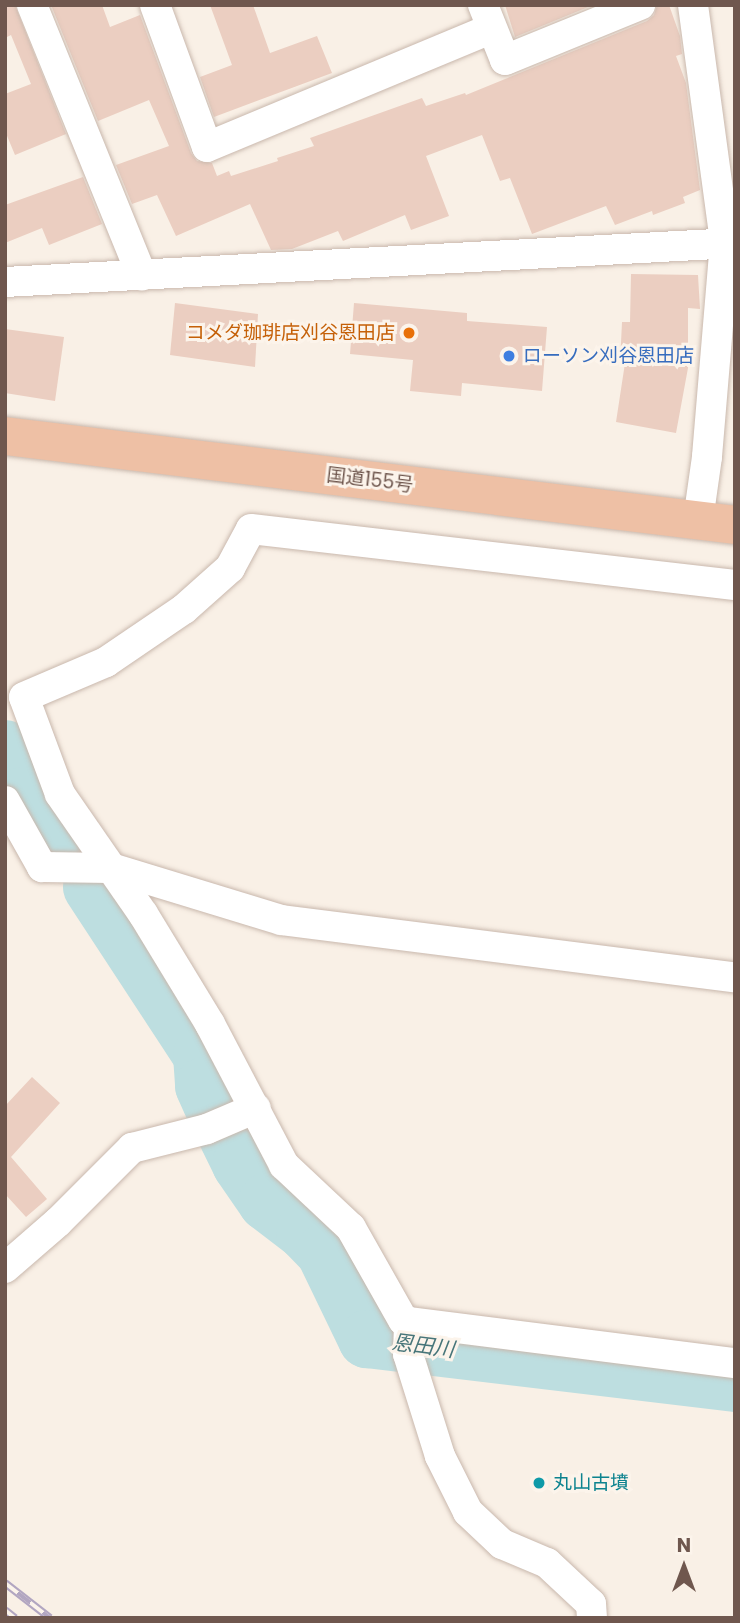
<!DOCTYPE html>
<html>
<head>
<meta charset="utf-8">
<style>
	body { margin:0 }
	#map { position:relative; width:740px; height:1623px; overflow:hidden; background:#f9f0e6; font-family:Poppins,"Noto Sans JP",sans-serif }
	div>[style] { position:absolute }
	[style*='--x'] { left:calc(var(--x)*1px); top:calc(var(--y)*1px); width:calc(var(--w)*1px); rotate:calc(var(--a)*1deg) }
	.river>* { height:58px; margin:-29px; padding:0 29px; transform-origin:29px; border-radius:29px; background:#bddee0 }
	.building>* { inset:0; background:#ebcec1 }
	.roads { filter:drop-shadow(0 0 2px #c9b8ad) drop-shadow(0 0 2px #c9b8ad) }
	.minor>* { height:30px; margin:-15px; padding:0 15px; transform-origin:15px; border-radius:15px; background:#fff }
	.trunk>* { height:38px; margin:-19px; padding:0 19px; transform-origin:19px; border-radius:19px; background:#eec0a5 }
	.rail>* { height:8px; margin-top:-4px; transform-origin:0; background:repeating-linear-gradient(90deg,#fcf4eb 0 16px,#b2a6c1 0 32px); box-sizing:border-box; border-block:2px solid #b2a6c1 }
	.dots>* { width:19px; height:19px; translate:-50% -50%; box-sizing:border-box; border:4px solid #fcf4eb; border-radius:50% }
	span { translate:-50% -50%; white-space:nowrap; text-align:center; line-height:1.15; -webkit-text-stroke:6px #fcf4eb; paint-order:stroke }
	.food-label { font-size:19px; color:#c56008 }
	.right { translate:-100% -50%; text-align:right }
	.shop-label { font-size:19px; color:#366cbe }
	.left { translate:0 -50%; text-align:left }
	.street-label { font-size:19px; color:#6f574e }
	.culture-label { font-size:19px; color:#0d838f }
	.water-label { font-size:21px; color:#477579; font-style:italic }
	.frame { position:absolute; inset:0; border:7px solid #6f574e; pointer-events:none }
	.north { position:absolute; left:649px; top:1532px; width:70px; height:70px; -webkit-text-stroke:5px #fcf4eb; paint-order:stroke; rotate:0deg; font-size:19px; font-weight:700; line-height:28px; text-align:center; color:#6f574e }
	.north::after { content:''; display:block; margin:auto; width:24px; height:32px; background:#6f574e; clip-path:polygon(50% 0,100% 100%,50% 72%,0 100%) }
</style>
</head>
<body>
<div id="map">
	<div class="river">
		<div style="--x:5;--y:749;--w:50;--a:69"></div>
		<div style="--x:23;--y:796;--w:69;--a:52.6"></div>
		<div style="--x:92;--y:887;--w:201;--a:56.8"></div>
		<div style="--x:202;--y:1055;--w:31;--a:86"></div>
		<div style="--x:204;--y:1086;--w:34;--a:66"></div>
		<div style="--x:224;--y:1129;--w:39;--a:64"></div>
		<div style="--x:241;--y:1164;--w:46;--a:55.6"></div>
		<div style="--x:267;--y:1202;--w:48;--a:37.3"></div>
		<div style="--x:305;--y:1231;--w:29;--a:46"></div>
		<div style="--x:325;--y:1252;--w:97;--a:64.2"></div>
		<div style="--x:367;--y:1339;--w:371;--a:6.8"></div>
	</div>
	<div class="building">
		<div style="clip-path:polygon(5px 5px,15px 5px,66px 134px,15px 155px,5px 131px,5px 94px,31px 84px,11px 35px,5px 38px)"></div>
		<div style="clip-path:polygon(51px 5px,102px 5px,110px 27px,140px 15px,191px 153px,197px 161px,212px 163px,217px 176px,229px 171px,231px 176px,278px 161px,277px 158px,314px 146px,310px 138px,422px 98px,426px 106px,465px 93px,466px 95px,647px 21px,654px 15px,657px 5px,669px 5px,680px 36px,682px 54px,676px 56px,686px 83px,700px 190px,683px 197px,685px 203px,653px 215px,652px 211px,615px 225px,606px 206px,532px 234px,510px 178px,500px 181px,482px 135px,426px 156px,449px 216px,411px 230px,405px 215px,343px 241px,338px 231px,292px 249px,271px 250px,250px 204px,176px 236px,157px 195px,132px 204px,116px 165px,169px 146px,149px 100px,98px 121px)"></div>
		<div style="clip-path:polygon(210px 5px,253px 5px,270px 53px,317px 36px,332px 73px,214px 117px,200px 77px,232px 65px)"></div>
		<div style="clip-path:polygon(505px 5px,593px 5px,515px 37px)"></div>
		<div style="clip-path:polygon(83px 177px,102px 224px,49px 245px,42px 228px,5px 243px,5px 205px)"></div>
		<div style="clip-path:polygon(631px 274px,698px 275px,700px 309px,688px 308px,688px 368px,676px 433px,616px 422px,625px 363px,620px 363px,622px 322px,630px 322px)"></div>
		<div style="clip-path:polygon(175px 303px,258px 314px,255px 367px,170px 355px)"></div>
		<div style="clip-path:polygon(354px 303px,467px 313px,467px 321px,547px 327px,542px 391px,462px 383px,461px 396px,410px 391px,413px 360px,350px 354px)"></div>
		<div style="clip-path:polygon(5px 329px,64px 337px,55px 401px,5px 393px)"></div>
		<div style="clip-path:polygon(32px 1077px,60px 1103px,11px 1157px,47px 1199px,26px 1217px,5px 1194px,5px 1106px)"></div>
	</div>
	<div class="roads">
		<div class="minor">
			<div style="--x:32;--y:5;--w:292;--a:67.9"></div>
			<div style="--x:155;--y:5;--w:151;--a:69.9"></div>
			<div style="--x:207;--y:147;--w:308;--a:-22.6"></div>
			<div style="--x:483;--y:5;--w:59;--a:68.2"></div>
			<div style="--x:505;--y:60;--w:146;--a:-22.2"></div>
			<div style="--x:693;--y:5;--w:239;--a:82.3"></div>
			<div style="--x:725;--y:242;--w:216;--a:94.8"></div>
			<div style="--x:707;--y:457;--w:64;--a:98.1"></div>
			<div style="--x:5;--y:282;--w:731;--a:-3.06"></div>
			<div style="--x:5;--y:801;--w:76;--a:60.7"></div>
			<div style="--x:42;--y:867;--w:69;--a:0.8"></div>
			<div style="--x:111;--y:868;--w:178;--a:17"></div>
			<div style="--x:281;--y:920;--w:458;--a:7.2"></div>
			<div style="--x:5;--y:1268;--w:70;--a:-41"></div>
			<div style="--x:58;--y:1222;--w:105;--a:-45"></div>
			<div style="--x:132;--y:1148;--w:77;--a:-14.2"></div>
			<div style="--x:207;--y:1129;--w:53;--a:-23.2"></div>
			<div style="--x:409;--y:1322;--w:329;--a:7.2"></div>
			<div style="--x:592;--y:1618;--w:14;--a:-94"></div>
			<div style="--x:591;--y:1604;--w:60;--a:-137"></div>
			<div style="--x:547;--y:1563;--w:49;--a:-157.1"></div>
			<div style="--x:502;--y:1544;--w:47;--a:-136.7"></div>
			<div style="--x:468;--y:1512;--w:63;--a:-116.6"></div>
			<div style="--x:440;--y:1456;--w:107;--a:-107.4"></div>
			<div style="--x:408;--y:1354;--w:32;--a:-88"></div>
			<div style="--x:409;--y:1322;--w:6;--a:-162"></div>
			<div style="--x:403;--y:1320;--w:106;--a:-119.5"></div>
			<div style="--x:351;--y:1228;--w:92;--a:-136.8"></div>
			<div style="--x:284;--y:1165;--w:159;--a:-117.7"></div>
			<div style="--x:210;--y:1024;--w:129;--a:-121.3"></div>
			<div style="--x:143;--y:914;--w:146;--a:-124.7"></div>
			<div style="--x:60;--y:794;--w:103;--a:-110.4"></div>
			<div style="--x:24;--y:697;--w:89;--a:-23.1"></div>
			<div style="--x:106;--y:662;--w:94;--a:-34.2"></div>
			<div style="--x:184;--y:609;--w:62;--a:-41.7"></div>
			<div style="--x:230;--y:568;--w:44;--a:-61.7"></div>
			<div style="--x:251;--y:529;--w:487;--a:6.6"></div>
		</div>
		<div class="trunk">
			<div style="--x:5;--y:436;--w:735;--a:6.95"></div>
		</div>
	</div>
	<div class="rail">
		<div style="--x:5;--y:1583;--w:57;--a:37.9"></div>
		<div style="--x:5;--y:1610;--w:13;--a:39"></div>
	</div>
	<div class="dots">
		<div style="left:409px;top:333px;background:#e8710a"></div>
		<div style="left:509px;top:356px;background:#3f7fe0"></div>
		<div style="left:539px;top:1483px;background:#0f9aa8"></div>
	</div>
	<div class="food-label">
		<span class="right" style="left:395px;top:333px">コメダ珈琲店刈谷恩田店</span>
	</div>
	<div class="shop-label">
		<span class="left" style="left:523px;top:356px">ローソン刈谷恩田店</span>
	</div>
	<div class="street-label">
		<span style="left:370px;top:480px;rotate:7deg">国道155号</span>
	</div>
	<div class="culture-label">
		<span class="left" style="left:553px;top:1483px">丸山古墳</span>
	</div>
	<div class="water-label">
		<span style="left:423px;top:1346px;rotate:7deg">恩田川</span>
	</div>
	<div class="frame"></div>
	<div class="north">N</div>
</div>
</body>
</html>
